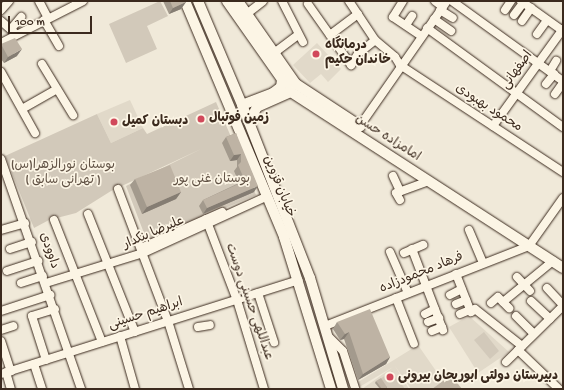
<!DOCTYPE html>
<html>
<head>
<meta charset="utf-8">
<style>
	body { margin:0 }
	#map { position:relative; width:564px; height:390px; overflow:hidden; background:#f0e9d9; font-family:"Gochi Hand","Playpen Sans Arabic",sans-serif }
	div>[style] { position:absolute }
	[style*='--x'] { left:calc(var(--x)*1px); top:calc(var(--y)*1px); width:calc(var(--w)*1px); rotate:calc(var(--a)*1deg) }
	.built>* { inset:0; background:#e1d9c9 }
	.green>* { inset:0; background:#d2c9ba }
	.roads { filter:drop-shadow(0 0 1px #3b2a1e) drop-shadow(0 0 1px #3b2a1e) }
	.minor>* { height:8px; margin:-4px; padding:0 4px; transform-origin:4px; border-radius:4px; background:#fcf5e5 }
	.major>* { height:10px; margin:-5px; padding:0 5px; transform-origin:5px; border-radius:5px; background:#fcf5e5 }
	.wall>* { inset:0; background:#a39a8d }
	.shaded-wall>* { inset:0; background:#857d73 }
	.building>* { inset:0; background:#beb3a4 }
	.dots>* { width:11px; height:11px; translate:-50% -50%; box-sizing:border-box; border:2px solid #fcf5e5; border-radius:50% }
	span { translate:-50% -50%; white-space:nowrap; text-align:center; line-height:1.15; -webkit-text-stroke:3.5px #fcf5e5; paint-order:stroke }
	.poi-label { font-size:13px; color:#3b2a1e; font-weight:700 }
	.left { translate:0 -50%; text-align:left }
	.street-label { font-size:13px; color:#3b2a1e }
	.park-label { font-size:13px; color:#615245 }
	.frame { position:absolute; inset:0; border:2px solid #3b2a1e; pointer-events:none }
	.scale { position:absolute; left:8px; top:16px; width:84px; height:18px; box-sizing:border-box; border:2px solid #3b2a1e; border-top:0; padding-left:5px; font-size:12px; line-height:14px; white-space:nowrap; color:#3b2a1e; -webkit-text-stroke:3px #fcf5e5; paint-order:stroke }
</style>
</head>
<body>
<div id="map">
	<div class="built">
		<div style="clip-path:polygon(317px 43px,341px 69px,328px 82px,321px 74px,310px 83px,293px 65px)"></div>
		<div style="clip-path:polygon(130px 100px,143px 128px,111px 143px,97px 114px)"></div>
		<div style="clip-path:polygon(469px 316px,509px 352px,478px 373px,449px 327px)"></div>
		<div style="clip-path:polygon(418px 345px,443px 381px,432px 389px,411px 389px,395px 366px,409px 389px,362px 389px,393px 367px,356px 389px,355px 384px)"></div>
	</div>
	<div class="green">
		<div style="clip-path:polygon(160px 1px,168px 16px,147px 26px,157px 49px,126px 63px,109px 24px)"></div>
		<div style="clip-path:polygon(216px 102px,256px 195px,147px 241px,126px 186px,201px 149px,111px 191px,76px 213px,49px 220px,34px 228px,5px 156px,97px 114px,111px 143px,143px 128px,147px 134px)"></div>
		<div style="clip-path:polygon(484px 332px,499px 351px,490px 359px,474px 340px)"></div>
		<div style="clip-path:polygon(392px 371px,405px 389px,387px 389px,380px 379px)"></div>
	</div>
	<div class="roads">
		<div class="minor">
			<div style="--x:39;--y:1;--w:19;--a:62"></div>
			<div style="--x:282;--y:1;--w:46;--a:62.9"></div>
			<div style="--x:349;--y:1;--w:47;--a:56.3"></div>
			<div style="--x:375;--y:40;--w:26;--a:40"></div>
			<div style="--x:395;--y:57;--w:9;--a:58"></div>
			<div style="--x:400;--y:65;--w:195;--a:33.3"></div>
			<div style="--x:403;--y:1;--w:19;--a:122"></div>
			<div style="--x:393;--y:17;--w:34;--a:34"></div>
			<div style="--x:435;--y:1;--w:10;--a:37"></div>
			<div style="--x:452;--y:1;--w:137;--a:35.8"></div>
			<div style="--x:521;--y:1;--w:52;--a:35.5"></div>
			<div style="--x:308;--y:4;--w:75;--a:54.8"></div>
			<div style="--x:351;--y:65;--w:13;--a:-58"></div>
			<div style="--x:358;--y:54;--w:22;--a:-39"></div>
			<div style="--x:1;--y:10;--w:12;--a:-48"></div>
			<div style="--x:440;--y:10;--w:15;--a:32"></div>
			<div style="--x:505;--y:10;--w:11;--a:-56"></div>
			<div style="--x:514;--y:15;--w:15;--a:-53"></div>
			<div style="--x:244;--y:16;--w:24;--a:-38"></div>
			<div style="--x:434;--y:19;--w:21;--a:35"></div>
			<div style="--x:44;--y:20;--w:30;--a:60"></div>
			<div style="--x:1;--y:21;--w:20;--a:41"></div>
			<div style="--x:522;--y:21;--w:16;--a:-55"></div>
			<div style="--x:406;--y:25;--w:11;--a:-56"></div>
			<div style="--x:427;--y:28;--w:168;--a:36.1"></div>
			<div style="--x:11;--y:29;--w:16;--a:-50"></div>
			<div style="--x:537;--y:34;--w:17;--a:-54"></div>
			<div style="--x:330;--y:35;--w:35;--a:-37"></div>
			<div style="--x:1;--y:43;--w:92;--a:-27.1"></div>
			<div style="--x:274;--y:53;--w:30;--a:-37"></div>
			<div style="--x:42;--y:64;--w:60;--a:58.7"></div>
			<div style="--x:550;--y:71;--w:12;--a:-59"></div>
			<div style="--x:1;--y:72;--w:70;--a:60.9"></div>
			<div style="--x:546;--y:84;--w:13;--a:-51"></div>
			<div style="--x:555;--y:94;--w:14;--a:-54"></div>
			<div style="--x:22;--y:109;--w:40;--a:-29.7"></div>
			<div style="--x:493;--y:126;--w:120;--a:-54.2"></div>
			<div style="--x:357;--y:130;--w:157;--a:-55.1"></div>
			<div style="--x:1;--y:159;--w:244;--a:70.8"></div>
			<div style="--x:393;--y:176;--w:17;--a:65"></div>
			<div style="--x:118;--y:189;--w:141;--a:69.3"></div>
			<div style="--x:168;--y:321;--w:71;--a:72.8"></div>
			<div style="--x:400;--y:200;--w:8;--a:-120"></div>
			<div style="--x:396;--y:193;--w:35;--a:-20"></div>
			<div style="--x:88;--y:214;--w:127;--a:68.3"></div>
			<div style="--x:206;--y:219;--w:87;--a:69.1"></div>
			<div style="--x:237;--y:300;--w:93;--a:73.1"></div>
			<div style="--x:54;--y:220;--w:131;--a:68.5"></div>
			<div style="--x:1;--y:230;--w:25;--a:-16"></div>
			<div style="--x:469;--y:230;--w:36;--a:67"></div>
			<div style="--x:141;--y:248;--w:89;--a:-24"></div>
			<div style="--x:10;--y:249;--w:23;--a:-18"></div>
			<div style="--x:412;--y:249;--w:87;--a:69.1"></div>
			<div style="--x:390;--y:252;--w:45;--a:66.3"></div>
			<div style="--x:404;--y:253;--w:21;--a:-23"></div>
			<div style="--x:7;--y:271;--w:33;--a:-18"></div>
			<div style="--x:456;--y:274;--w:41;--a:68.5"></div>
			<div style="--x:471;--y:312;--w:5;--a:-37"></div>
			<div style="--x:475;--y:309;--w:60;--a:38.2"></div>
			<div style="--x:517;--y:277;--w:19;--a:47"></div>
			<div style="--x:21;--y:283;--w:23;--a:-18"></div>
			<div style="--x:46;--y:283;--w:102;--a:-17.2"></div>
			<div style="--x:143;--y:253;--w:137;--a:-24.5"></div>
			<div style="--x:547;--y:288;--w:23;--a:47"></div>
			<div style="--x:258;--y:293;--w:52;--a:71.9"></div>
			<div style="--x:450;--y:295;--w:13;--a:-27"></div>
			<div style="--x:396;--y:298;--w:49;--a:68.6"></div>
			<div style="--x:531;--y:301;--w:26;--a:43"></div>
			<div style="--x:503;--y:302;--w:65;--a:-39.4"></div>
			<div style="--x:491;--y:303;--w:9;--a:-41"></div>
			<div style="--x:498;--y:297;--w:16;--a:45"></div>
			<div style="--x:456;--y:304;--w:11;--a:-22"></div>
			<div style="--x:1;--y:311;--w:52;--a:-18.1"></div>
			<div style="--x:425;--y:314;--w:11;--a:-27"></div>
			<div style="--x:460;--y:314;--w:11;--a:-22"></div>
			<div style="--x:516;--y:316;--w:25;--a:45"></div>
			<div style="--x:428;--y:322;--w:12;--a:-20"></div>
			<div style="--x:325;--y:326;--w:219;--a:-21.4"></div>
			<div style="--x:529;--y:246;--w:59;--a:-54.7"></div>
			<div style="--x:198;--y:327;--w:12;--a:-9"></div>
			<div style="--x:1;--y:330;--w:13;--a:-18"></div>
			<div style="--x:432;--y:331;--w:11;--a:-22"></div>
			<div style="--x:120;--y:336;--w:55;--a:74.2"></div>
			<div style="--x:328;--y:336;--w:21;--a:45"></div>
			<div style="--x:343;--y:351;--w:40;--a:72"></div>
			<div style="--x:1;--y:341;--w:32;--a:72"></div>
			<div style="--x:518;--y:350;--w:57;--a:43.6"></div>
			<div style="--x:46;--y:360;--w:46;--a:-107.7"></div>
			<div style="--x:32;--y:316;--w:24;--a:-17"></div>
			<div style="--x:506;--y:362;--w:80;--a:-44.5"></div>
			<div style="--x:34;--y:364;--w:26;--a:72"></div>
			<div style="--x:6;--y:372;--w:18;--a:74"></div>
			<div style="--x:1;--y:374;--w:312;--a:-17.5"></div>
		</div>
		<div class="major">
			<div style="--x:185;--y:1;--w:256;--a:67.2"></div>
			<div style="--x:284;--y:237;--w:159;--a:72.8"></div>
			<div style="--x:198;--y:1;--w:115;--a:67"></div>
			<div style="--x:243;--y:107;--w:184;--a:68.6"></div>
			<div style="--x:310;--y:278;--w:116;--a:73.4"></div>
			<div style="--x:227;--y:1;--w:111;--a:54.9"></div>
			<div style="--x:291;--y:92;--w:324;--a:32.9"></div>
			<div style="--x:238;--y:1;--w:101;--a:55.1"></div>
			<div style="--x:296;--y:84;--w:77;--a:33.3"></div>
			<div style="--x:242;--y:105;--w:33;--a:-21"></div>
			<div style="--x:273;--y:93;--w:10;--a:-37"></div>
			<div style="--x:281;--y:87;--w:7;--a:-82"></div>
			<div style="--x:249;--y:122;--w:17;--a:-62"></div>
			<div style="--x:257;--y:107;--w:37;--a:-24"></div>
		</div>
	</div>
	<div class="wall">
		<div style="clip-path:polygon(163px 1px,185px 1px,186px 2px,181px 9px,169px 14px)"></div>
		<div style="clip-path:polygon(1px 44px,17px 56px,4px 63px,1px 59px)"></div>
		<div style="clip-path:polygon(236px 133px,254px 192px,203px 214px,199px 206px,203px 200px,239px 183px,234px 171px,237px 167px,237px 160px,230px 161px,222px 143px,226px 137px)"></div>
		<div style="clip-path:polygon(135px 179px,181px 192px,176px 199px,142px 214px,130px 185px)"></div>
		<div style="clip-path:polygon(337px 322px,390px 357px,386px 364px,358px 380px,344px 339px,340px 340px,333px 329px)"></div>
		<div style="clip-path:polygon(376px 381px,387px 387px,386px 389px,380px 389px,375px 383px)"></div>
	</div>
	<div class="shaded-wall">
		<div style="clip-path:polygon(186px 2px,181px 9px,169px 14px,173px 8px)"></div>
		<div style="clip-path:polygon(22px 49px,17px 56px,4px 63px,8px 57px)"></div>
		<div style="clip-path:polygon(241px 154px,237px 160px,230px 161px,234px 155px)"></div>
		<div style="clip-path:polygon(258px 186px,254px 192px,203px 214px,207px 208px)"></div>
		<div style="clip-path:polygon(181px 192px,176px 199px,142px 214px,147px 207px)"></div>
		<div style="clip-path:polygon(349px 332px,344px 339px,340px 340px,345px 334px)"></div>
		<div style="clip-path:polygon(390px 357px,386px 364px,358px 380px,363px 374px)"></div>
	</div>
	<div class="building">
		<div style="clip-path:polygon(170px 1px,185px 1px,186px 2px,173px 8px)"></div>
		<div style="clip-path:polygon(15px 38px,22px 49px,8px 57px,1px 44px)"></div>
		<div style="clip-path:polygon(236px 133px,258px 186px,207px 208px,203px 200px,245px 181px,238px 165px,241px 162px,241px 154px,234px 155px,226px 137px)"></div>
		<div style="clip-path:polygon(170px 165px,181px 192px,147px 207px,135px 179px)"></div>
		<div style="clip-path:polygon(370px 309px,390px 357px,363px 374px,349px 332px,345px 334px,337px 322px)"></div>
		<div style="clip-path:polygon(451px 375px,462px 389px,432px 389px)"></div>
		<div style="clip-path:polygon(381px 378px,387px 387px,385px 389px,382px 389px,376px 381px)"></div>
	</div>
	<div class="dots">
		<div style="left:316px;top:54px;background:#d1495b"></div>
		<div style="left:201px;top:119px;background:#d1495b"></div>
		<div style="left:114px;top:122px;background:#d1495b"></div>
		<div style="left:390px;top:377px;background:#d1495b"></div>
	</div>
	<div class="poi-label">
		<span class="left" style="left:325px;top:54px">درمانگاه<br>خاندان حکیم</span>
		<span class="left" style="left:209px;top:119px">زمین فوتبال</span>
		<span class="left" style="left:122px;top:122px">دبستان کمیل</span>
		<span class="left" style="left:398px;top:377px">دبیرستان دولتی ابوریحان بیرونی</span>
	</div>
	<div class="street-label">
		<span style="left:518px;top:71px;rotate:-54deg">اصفهانی</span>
		<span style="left:488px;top:109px;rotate:33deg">محمود بهبودی</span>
		<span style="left:387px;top:139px;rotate:33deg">امامزاده حسن</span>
		<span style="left:278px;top:187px;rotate:68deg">خیابان قزوین</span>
		<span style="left:154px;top:234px;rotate:-23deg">علیرضا بنکدار</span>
		<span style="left:48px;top:251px;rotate:71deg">داوودی</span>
		<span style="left:422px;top:274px;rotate:-22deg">فرهاد محمودزاده</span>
		<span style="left:248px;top:302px;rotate:71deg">عبداللهی حسینی دوست</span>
		<span style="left:146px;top:315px;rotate:-18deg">ابراهیم حسینی</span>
	</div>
	<div class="park-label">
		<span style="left:63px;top:174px">بوستان نورالزهرا(س)<br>( تهرانی سابق )</span>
		<span style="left:212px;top:180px">بوستان غنی پور</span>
	</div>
	<div class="frame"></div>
	<div class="scale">100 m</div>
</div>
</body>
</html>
